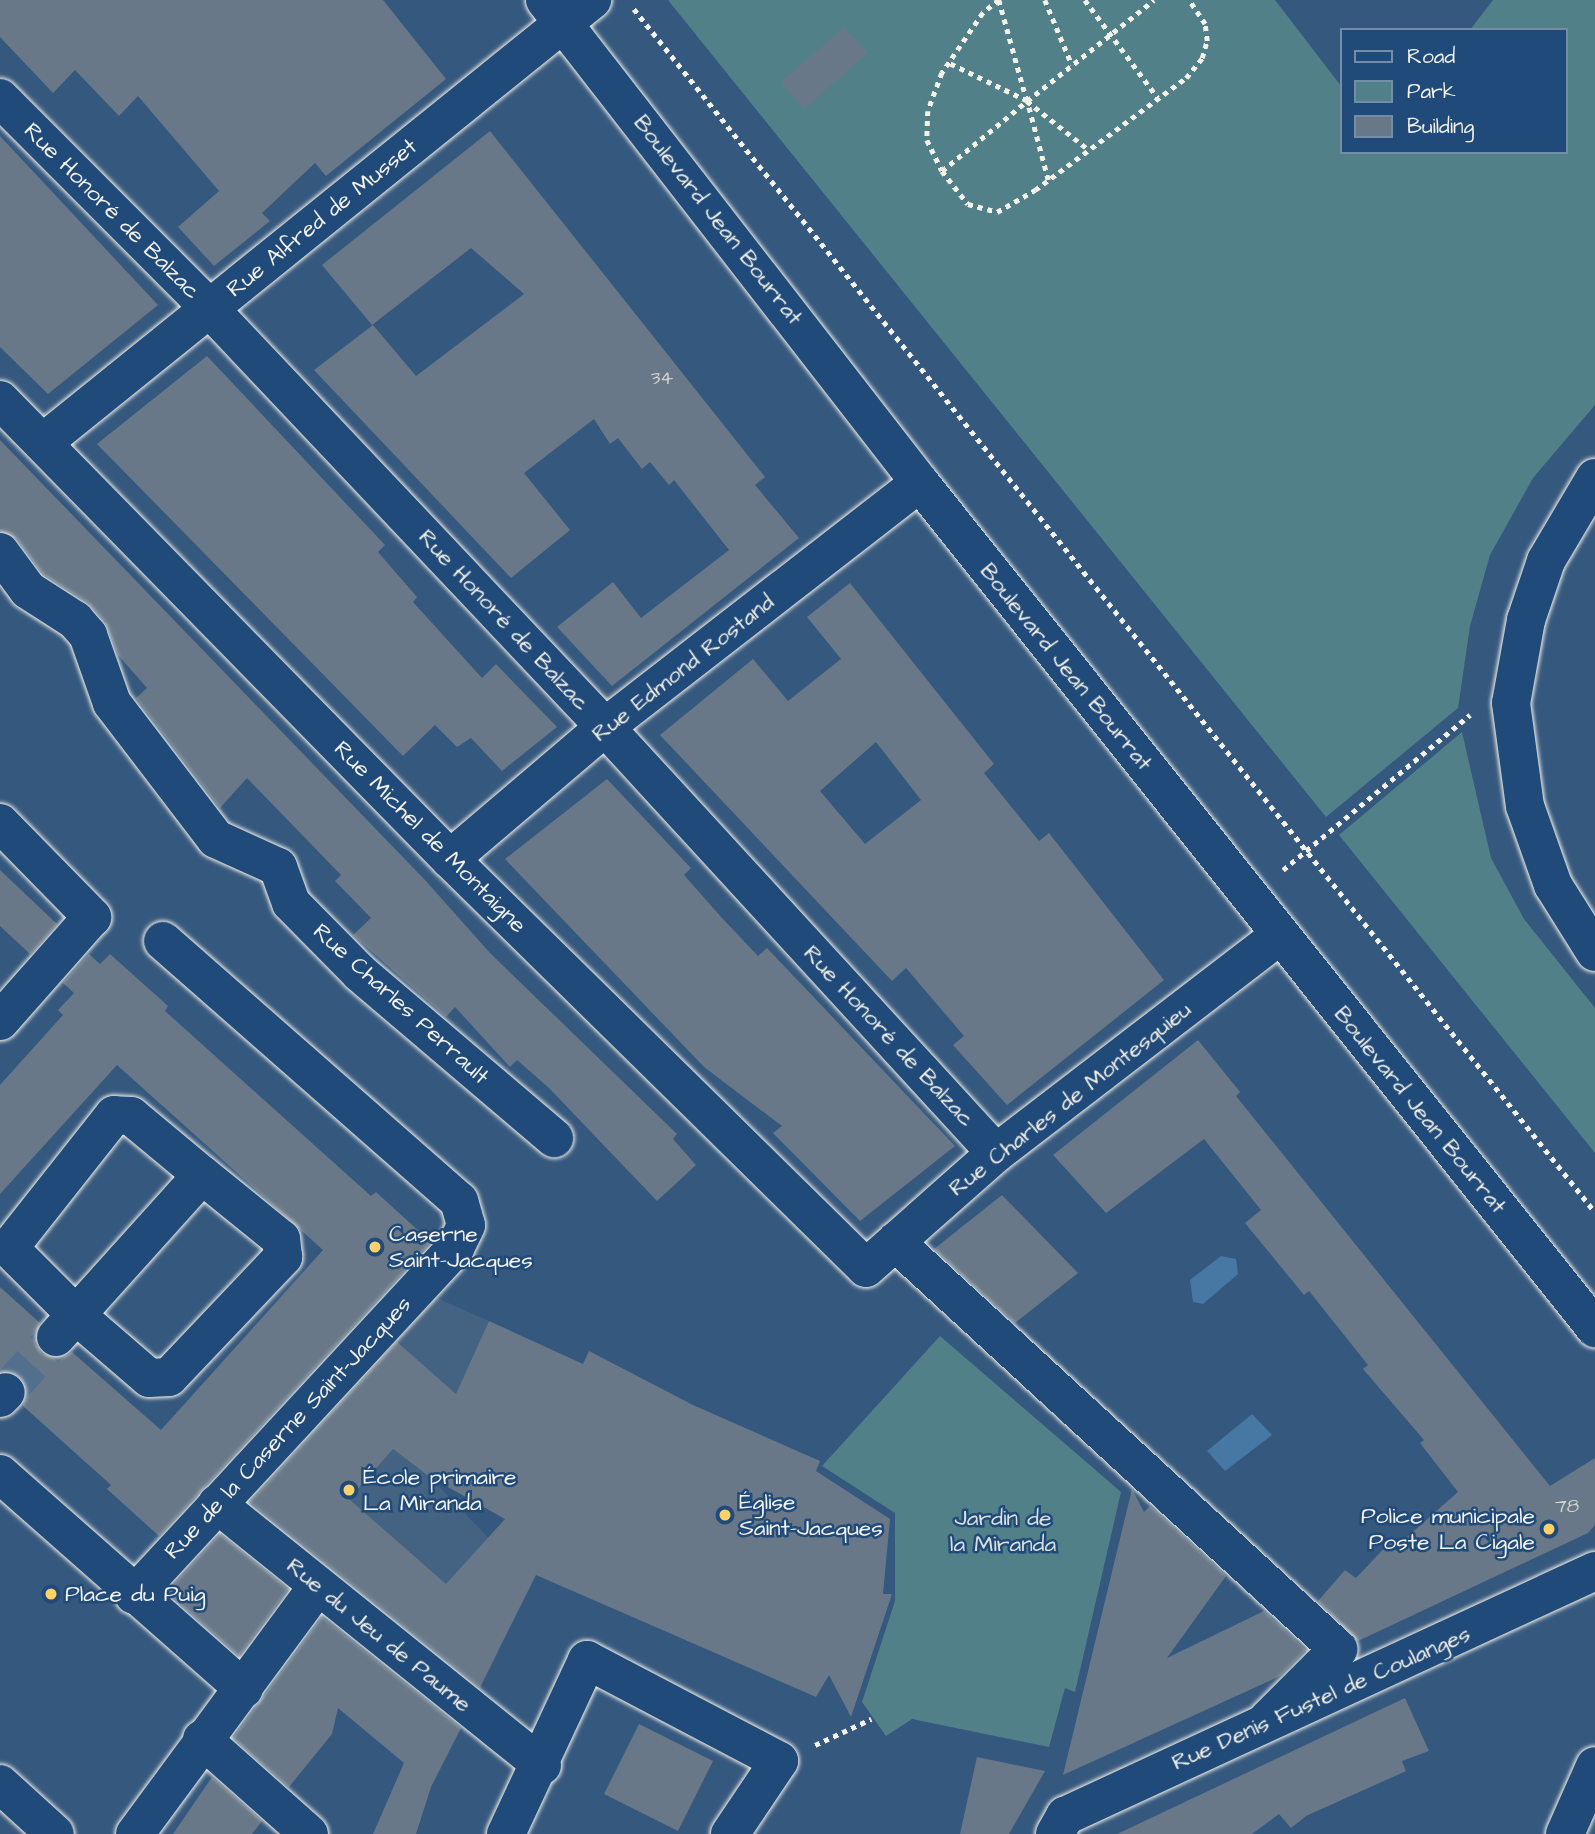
<!DOCTYPE html>
<html>
<head>
<meta charset="utf-8">
<style>
	body { margin:0 }
	#map { position:relative; width:1595px; height:1834px; overflow:hidden; background:#35587e; font-family:"Architects Daughter",sans-serif }
	div>[style] { position:absolute }
	[style*='--x'] { left:calc(var(--x)*1px); top:calc(var(--y)*1px); width:calc(var(--w)*1px); rotate:calc(var(--a)*1deg) }
	.built>* { inset:0; background:#446281 }
	.green>* { inset:0; background:#518089 }
	.water>* { inset:0; background:#4778a3 }
	.building>* { inset:0; background:#687888 }
	.minor-tunnel>* { height:38px; margin-top:-19px; transform-origin:0; background:repeating-linear-gradient(90deg,#526f8e 0 38px,transparent 0 57px) }
	.path>* { height:4.5px; margin-top:-2.25px; transform-origin:0; background:repeating-linear-gradient(90deg,#f4f1e8 0 5px,transparent 0 10px) }
	.roads { filter:drop-shadow(0 0 2px #f4f1e8) drop-shadow(0 0 2px #f4f1e8) }
	.minor>* { height:38px; margin:-19px; padding:0 19px; transform-origin:19px; border-radius:19px; background:#1f4a7a }
	.major>* { height:38px; margin:-19px; padding:0 19px; transform-origin:19px; border-radius:19px; background:#1f4a7a }
	.dots>* { width:19px; height:19px; translate:-50% -50%; box-sizing:border-box; border:4px solid #1f4a7a; border-radius:50% }
	span { translate:-50% -50%; white-space:nowrap; text-align:center; line-height:1.15; -webkit-text-stroke:5px #1f4a7a; paint-order:stroke }
	.number-label { font-size:19px; color:#d1d3d0 }
	.number-label span { -webkit-text-stroke-width:0 }
	.street-label { font-size:23px; color:#f4f1e8 }
	.poi-label { font-size:23px; color:#f4f1e8 }
	.left { translate:0 -50%; text-align:left }
	.right { translate:-100% -50%; text-align:right }
	.park-label { font-size:23px; color:#dce0da }
	.legend { position:absolute; left:1340px; top:28px; width:228px; height:126px; box-sizing:border-box; background:#1f4a7a; border:2px solid #748da6; margin:0; padding:9px 12px; list-style:none; font-size:21px; color:#f4f1e8 }
	.legend li { display:flex; align-items:center; gap:14px; height:35px }
	.legend b { width:35px; border:2px solid #748da6 }
</style>
</head>
<body>
<div id="map">
	<div class="built">
		<div style="clip-path:polygon(430px 1295px,489px 1321px,428px 1475px,532px 1583px,476px 1629px,499px 1651px,474px 1701px,243px 1505px)"></div>
	</div>
	<div class="green">
		<div style="clip-path:polygon(668px 0,1275px 0,1341px 86px,1341px 152px,1565px 152px,1565px 30px,1470px 30px,1493px 0,1595px 0,1595px 405px,1533px 478px,1490px 555px,1470px 626px,1458px 708px,1326px 817px)"></div>
		<div style="clip-path:polygon(1462px 732px,1491px 858px,1524px 919px,1595px 1008px,1595px 1153px,1339px 835px)"></div>
		<div style="clip-path:polygon(940px 1336px,1121px 1492px,1075px 1692px,1065px 1688px,1049px 1747px,912px 1719px,886px 1736px,862px 1702px,895px 1601px,895px 1513px,822px 1466px)"></div>
	</div>
	<div class="water">
		<div style="clip-path:polygon(1221px 1256px,1236px 1259px,1238px 1274px,1203px 1304px,1193px 1302px,1190px 1280px)"></div>
		<div style="clip-path:polygon(1252px 1414px,1272px 1435px,1225px 1471px,1207px 1451px)"></div>
	</div>
	<div class="building">
		<div style="clip-path:polygon(0 0,383px 0,446px 79px,326px 176px,315px 163px,262px 213px,270px 221px,214px 266px,178px 227px,219px 191px,138px 96px,119px 116px,75px 70px,53px 93px,0 37px)"></div>
		<div style="clip-path:polygon(844px 27px,868px 53px,804px 109px,781px 82px)"></div>
		<div style="clip-path:polygon(490px 131px,765px 477px,755px 485px,799px 538px,612px 686px,557px 627px,613px 582px,641px 618px,729px 550px,674px 480px,669px 485px,650px 462px,642px 469px,618px 438px,610px 444px,594px 419px,524px 473px,570px 530px,511px 578px,314px 370px,373px 325px,416px 376px,524px 294px,471px 248px,372px 325px,322px 265px)"></div>
		<div style="clip-path:polygon(0 136px,158px 305px,48px 394px,0 347px)"></div>
		<div style="clip-path:polygon(207px 356px,385px 545px,378px 552px,417px 597px,413px 602px,482px 678px,496px 664px,557px 727px,502px 771px,471px 738px,457px 747px,435px 725px,403px 756px,97px 444px)"></div>
		<div style="clip-path:polygon(0 440px,425px 880px,490px 953px,677px 1134px,673px 1139px,696px 1165px,657px 1201px,549px 1088px,517px 1060px,510px 1067px,455px 1007px,446px 1017px,353px 935px,371px 918px,335px 881px,341px 875px,247px 778px,220px 808px,136px 698px,147px 688px,118px 655px,105px 621px,87px 602px,43px 574px,17px 539px,0 531px)"></div>
		<div style="clip-path:polygon(evenodd,850px 583px,994px 764px,984px 773px,1039px 841px,1049px 833px,1164px 980px,1007px 1105px,953px 1045px,964px 1036px,906px 968px,892px 981px,660px 735px,753px 659px,788px 701px,841px 659px,807px 617px,850px 583px,876px 742px,921px 800px,865px 844px,820px 791px,876px 742px)"></div>
		<div style="clip-path:polygon(607px 779px,691px 868px,684px 875px,722px 918px,758px 956px,767px 948px,955px 1146px,860px 1221px,773px 1133px,782px 1126px,704px 1067px,505px 859px)"></div>
		<div style="clip-path:polygon(0 870px,57px 924px,30px 954px,0 926px)"></div>
		<div style="clip-path:polygon(89px 954px,100px 964px,110px 954px,168px 1006px,165px 1011px,371px 1196px,376px 1192px,431px 1242px,159px 1536px,107px 1489px,111px 1485px,23px 1406px,27px 1387px,22px 1377px,0 1371px,0 1287px,40px 1323px,35px 1343px,42px 1354px,62px 1358px,72px 1352px,161px 1430px,323px 1250px,117px 1065px,0 1194px,0 1085px,63px 1015px,58px 1010px,74px 993px,63px 983px)"></div>
		<div style="clip-path:polygon(1198px 1040px,1240px 1092px,1236px 1096px,1550px 1486px,1595px 1458px,1595px 1525px,1588px 1533px,1358px 1641px,1318px 1601px,1345px 1570px,1356px 1578px,1393px 1539px,1399px 1544px,1458px 1492px,1420px 1443px,1424px 1440px,1363px 1369px,1368px 1365px,1309px 1291px,1304px 1295px,1245px 1223px,1261px 1210px,1204px 1139px,1106px 1213px,1053px 1155px)"></div>
		<div style="clip-path:polygon(1002px 1195px,1078px 1273px,1015px 1323px,934px 1249px)"></div>
		<div style="clip-path:polygon(evenodd,489px 1321px,583px 1364px,589px 1351px,693px 1405px,820px 1461px,816px 1471px,890px 1519px,883px 1594px,892px 1594px,851px 1717px,829px 1675px,816px 1697px,536px 1575px,480px 1687px,250px 1502px,397px 1342px,456px 1394px,489px 1321px,393px 1449px,430px 1477px,505px 1519px,446px 1584px,349px 1499px,393px 1449px)"></div>
		<div style="clip-path:polygon(1132px 1489px,1144px 1512px,1150px 1506px,1226px 1576px,1167px 1658px,1264px 1611px,1306px 1650px,1280px 1676px,1063px 1775px)"></div>
		<div style="clip-path:polygon(220px 1534px,288px 1589px,239px 1656px,167px 1592px)"></div>
		<div style="clip-path:polygon(322px 1617px,461px 1728px,431px 1787px,416px 1834px,373px 1834px,404px 1763px,338px 1708px,332px 1734px,289px 1787px,233px 1738px)"></div>
		<div style="clip-path:polygon(1405px 1698px,1429px 1751px,1402px 1761px,1406px 1771px,1306px 1816px,1291px 1828px,1279px 1814px,1252px 1834px,1117px 1834px)"></div>
		<div style="clip-path:polygon(639px 1724px,713px 1761px,678px 1831px,604px 1794px)"></div>
		<div style="clip-path:polygon(977px 1757px,1045px 1771px,1009px 1834px,960px 1834px)"></div>
		<div style="clip-path:polygon(212px 1777px,262px 1821px,252px 1834px,173px 1834px)"></div>
	</div>
	<div class="minor-tunnel">
		<div style="--x:6;--y:1392;--w:74;--a:-47.7"></div>
	</div>
	<div class="path">
		<div style="--x:999;--y:0;--w:21;--a:141"></div>
		<div style="--x:983;--y:13;--w:73;--a:124.3"></div>
		<div style="--x:942;--y:73;--w:40;--a:110.2"></div>
		<div style="--x:928;--y:111;--w:29;--a:92"></div>
		<div style="--x:927;--y:140;--w:34;--a:64"></div>
		<div style="--x:942;--y:171;--w:42;--a:51.8"></div>
		<div style="--x:968;--y:204;--w:30;--a:15"></div>
		<div style="--x:997;--y:212;--w:44;--a:-30.1"></div>
		<div style="--x:1035;--y:190;--w:188;--a:-36.6"></div>
		<div style="--x:1186;--y:78;--w:26;--a:-51"></div>
		<div style="--x:1202;--y:58;--w:18;--a:-74"></div>
		<div style="--x:1207;--y:41;--w:17;--a:-97"></div>
		<div style="--x:1205;--y:24;--w:29;--a:-124"></div>
		<div style="--x:999;--y:0;--w:105;--a:74.5"></div>
		<div style="--x:1027;--y:101;--w:79;--a:38.3"></div>
		<div style="--x:1045;--y:0;--w:70;--a:67.4"></div>
		<div style="--x:1085;--y:0;--w:122;--a:53.3"></div>
		<div style="--x:634;--y:9;--w:1540;--a:51.38"></div>
		<div style="--x:942;--y:171;--w:110;--a:-39.5"></div>
		<div style="--x:1027;--y:101;--w:88;--a:-154.3"></div>
		<div style="--x:1048;--y:180;--w:82;--a:-104.9"></div>
		<div style="--x:1027;--y:101;--w:162;--a:-38.5"></div>
		<div style="--x:1283;--y:870;--w:243;--a:-39.7"></div>
		<div style="--x:815;--y:1745;--w:62;--a:-24.9"></div>
	</div>
	<div class="roads">
		<div class="minor">
			<div style="--x:0;--y:98;--w:296;--a:45.1"></div>
			<div style="--x:209;--y:308;--w:577;--a:46.62"></div>
			<div style="--x:605;--y:727;--w:578;--a:47.45"></div>
			<div style="--x:0;--y:400;--w:643;--a:45.57"></div>
			<div style="--x:450;--y:859;--w:583;--a:44.51"></div>
			<div style="--x:866;--y:1268;--w:174;--a:-41.5"></div>
			<div style="--x:996;--y:1153;--w:357;--a:-37.5"></div>
			<div style="--x:45;--y:441;--w:703;--a:-38.88"></div>
			<div style="--x:1595;--y:478;--w:96;--a:120.6"></div>
			<div style="--x:1546;--y:561;--w:62;--a:108.7"></div>
			<div style="--x:1526;--y:620;--w:84;--a:100.2"></div>
			<div style="--x:1511;--y:703;--w:104;--a:82.3"></div>
			<div style="--x:1525;--y:806;--w:84;--a:70.5"></div>
			<div style="--x:1553;--y:885;--w:79;--a:57.9"></div>
			<div style="--x:0;--y:552;--w:47;--a:53.6"></div>
			<div style="--x:28;--y:590;--w:56;--a:32.6"></div>
			<div style="--x:75;--y:620;--w:20;--a:49"></div>
			<div style="--x:88;--y:635;--w:72;--a:70.6"></div>
			<div style="--x:112;--y:703;--w:171;--a:52.6"></div>
			<div style="--x:216;--y:839;--w:68;--a:24.3"></div>
			<div style="--x:278;--y:867;--w:38;--a:70"></div>
			<div style="--x:291;--y:903;--w:98;--a:45.4"></div>
			<div style="--x:360;--y:973;--w:255;--a:40.4"></div>
			<div style="--x:0;--y:823;--w:132;--a:45.6"></div>
			<div style="--x:92;--y:917;--w:139;--a:131.5"></div>
			<div style="--x:450;--y:859;--w:204;--a:-40.4"></div>
			<div style="--x:605;--y:727;--w:398;--a:-37.8"></div>
			<div style="--x:895;--y:1242;--w:602;--a:42.57"></div>
			<div style="--x:1338;--y:1649;--w:100;--a:135"></div>
			<div style="--x:56;--y:1337;--w:30;--a:-48"></div>
			<div style="--x:76;--y:1315;--w:188;--a:-48"></div>
			<div style="--x:202;--y:1175;--w:92;--a:-140.3"></div>
			<div style="--x:131;--y:1116;--w:17;--a:-177"></div>
			<div style="--x:114;--y:1115;--w:169;--a:128.3"></div>
			<div style="--x:9;--y:1248;--w:95;--a:45"></div>
			<div style="--x:76;--y:1315;--w:96;--a:40.8"></div>
			<div style="--x:149;--y:1378;--w:20;--a:-3"></div>
			<div style="--x:169;--y:1377;--w:166;--a:-46.5"></div>
			<div style="--x:283;--y:1257;--w:18;--a:-96"></div>
			<div style="--x:281;--y:1239;--w:102;--a:-141"></div>
			<div style="--x:0;--y:1398;--w:8;--a:-45"></div>
			<div style="--x:0;--y:1474;--w:325;--a:41.4"></div>
			<div style="--x:217;--y:1504;--w:417;--a:38.8"></div>
			<div style="--x:134;--y:1595;--w:473;--a:-47.2"></div>
			<div style="--x:455;--y:1248;--w:25;--a:-64"></div>
			<div style="--x:466;--y:1225;--w:25;--a:-106"></div>
			<div style="--x:459;--y:1201;--w:394;--a:-138.7"></div>
			<div style="--x:202;--y:1739;--w:143;--a:41.6"></div>
			<div style="--x:0;--y:1784;--w:74;--a:42.3"></div>
			<div style="--x:135;--y:1834;--w:308;--a:-53.6"></div>
			<div style="--x:506;--y:1834;--w:192;--a:-65"></div>
			<div style="--x:587;--y:1660;--w:217;--a:27.7"></div>
			<div style="--x:779;--y:1761;--w:88;--a:123.9"></div>
			<div style="--x:1055;--y:1834;--w:21;--a:-61"></div>
			<div style="--x:1065;--y:1816;--w:584;--a:-24.81"></div>
		</div>
		<div class="major">
			<div style="--x:545;--y:0;--w:611;--a:52.17"></div>
			<div style="--x:920;--y:483;--w:1082;--a:51.38"></div>
			<div style="--x:1565;--y:1834;--w:74;--a:-66.2"></div>
		</div>
	</div>
	<div class="dots">
		<div style="left:375px;top:1247px;background:#ffd166"></div>
		<div style="left:349px;top:1490px;background:#ffd166"></div>
		<div style="left:725px;top:1515px;background:#ffd166"></div>
		<div style="left:1549px;top:1529px;background:#ffd166"></div>
		<div style="left:51px;top:1594px;background:#ffd166"></div>
	</div>
	<div class="number-label">
		<span style="left:662px;top:379px">34</span>
		<span style="left:1567px;top:1507px">78</span>
	</div>
	<div class="street-label">
		<span style="left:112px;top:211px;rotate:45deg">Rue Honoré de Balzac</span>
		<span style="left:322px;top:218px;rotate:-39deg">Rue Alfred de Musset</span>
		<span style="left:718px;top:220px;rotate:52deg">Boulevard Jean Bourrat</span>
		<span style="left:504px;top:620px;rotate:47deg">Rue Honoré de Balzac</span>
		<span style="left:1066px;top:667px;rotate:51deg">Boulevard Jean Bourrat</span>
		<span style="left:683px;top:668px;rotate:-38deg">Rue Edmond Rostand</span>
		<span style="left:430px;top:837px;rotate:45deg">Rue Michel de Montaigne</span>
		<span style="left:401px;top:1004px;rotate:42deg">Rue Charles Perrault</span>
		<span style="left:889px;top:1036px;rotate:47deg">Rue Honoré de Balzac</span>
		<span style="left:1070px;top:1099px;rotate:-38deg">Rue Charles de Montesquieu</span>
		<span style="left:1420px;top:1110px;rotate:51deg">Boulevard Jean Bourrat</span>
		<span style="left:288px;top:1428px;rotate:-47deg">Rue de la Caserne Saint-Jacques</span>
		<span style="left:379px;top:1635px;rotate:39deg">Rue du Jeu de Paume</span>
		<span style="left:1321px;top:1698px;rotate:-24deg">Rue Denis Fustel de Coulanges</span>
	</div>
	<div class="poi-label">
		<span class="left" style="left:389px;top:1247px">Caserne<br>Saint-Jacques</span>
		<span class="left" style="left:363px;top:1490px">École primaire<br>La Miranda</span>
		<span class="left" style="left:739px;top:1515px">Église<br>Saint-Jacques</span>
		<span class="right" style="left:1535px;top:1529px">Police municipale<br>Poste La Cigale</span>
		<span class="left" style="left:65px;top:1594px">Place du Puig</span>
	</div>
	<div class="park-label">
		<span style="left:1003px;top:1531px">Jardin de<br>la Miranda</span>
	</div>
	<ul class="legend">
	<li><b style="height:9px;background:#1f4a7a"></b>Road</li>
	<li><b style="height:19px;background:#518089"></b>Park</li>
	<li><b style="height:19px;background:#687888"></b>Building</li>
	</ul>
</div>
</body>
</html>
